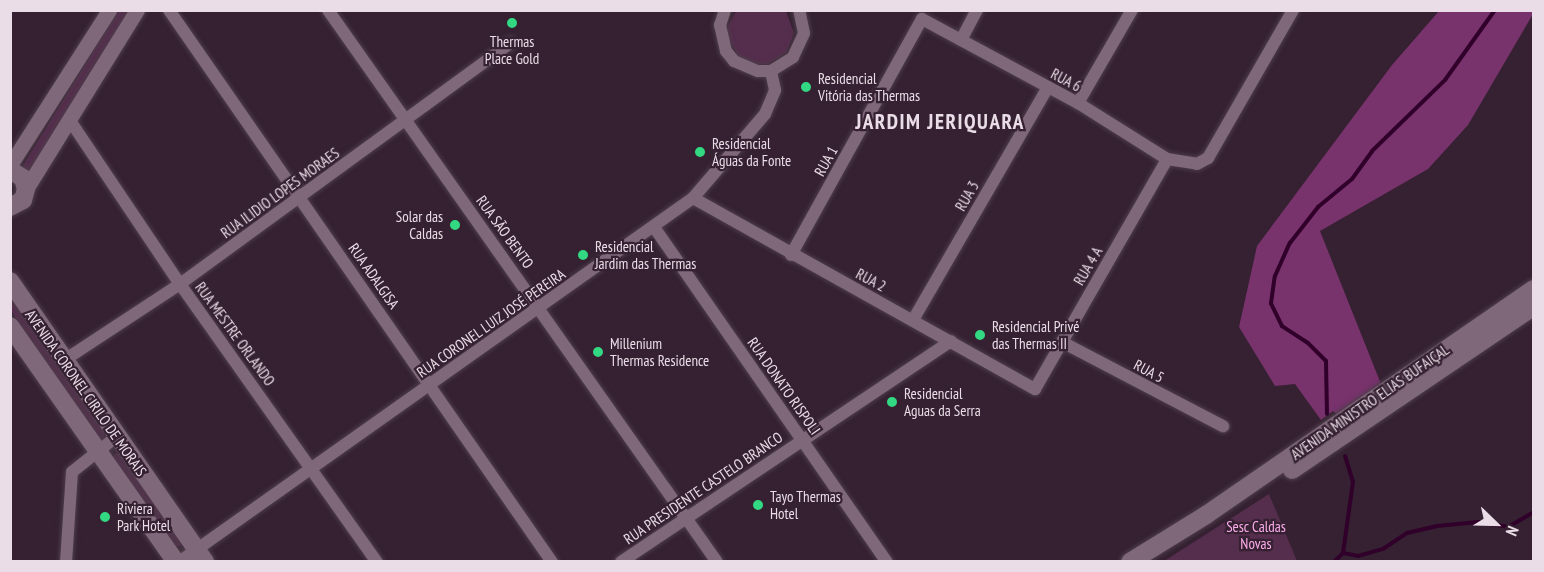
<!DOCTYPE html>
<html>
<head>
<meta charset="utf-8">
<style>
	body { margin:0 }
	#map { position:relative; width:1544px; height:572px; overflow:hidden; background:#352131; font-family:"PT Sans Narrow",sans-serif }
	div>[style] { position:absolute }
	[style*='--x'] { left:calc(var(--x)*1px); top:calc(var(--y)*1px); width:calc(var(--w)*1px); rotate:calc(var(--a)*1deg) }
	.green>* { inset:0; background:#552d4d }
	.forest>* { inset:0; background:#78326c }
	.stream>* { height:4px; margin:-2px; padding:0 2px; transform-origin:2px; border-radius:2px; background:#30002a }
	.roads { filter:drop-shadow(0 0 2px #4d3d4a) drop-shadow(0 0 2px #4d3d4a) }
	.minor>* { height:12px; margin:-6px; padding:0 6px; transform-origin:6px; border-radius:6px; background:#7f687a }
	.tertiary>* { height:15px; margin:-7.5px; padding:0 7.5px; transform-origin:7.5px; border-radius:7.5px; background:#7f687a }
	.secondary>* { height:18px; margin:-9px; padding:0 9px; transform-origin:9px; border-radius:9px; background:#7f687a }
	.dots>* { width:16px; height:16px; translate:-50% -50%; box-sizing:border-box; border:3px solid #352131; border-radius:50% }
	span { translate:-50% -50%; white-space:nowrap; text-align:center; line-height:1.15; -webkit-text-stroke:4.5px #352131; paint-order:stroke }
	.poi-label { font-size:15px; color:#eadde7 }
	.left { translate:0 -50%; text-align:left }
	.right { translate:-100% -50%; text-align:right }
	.street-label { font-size:15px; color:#eadde7 }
	.park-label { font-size:15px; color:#fcacea }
	.district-label { font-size:21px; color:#eadde7; font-weight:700; letter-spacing:1.5px }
	.frame { position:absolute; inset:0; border:12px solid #eadde7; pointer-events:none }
	.north { position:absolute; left:1466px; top:494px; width:60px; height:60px; -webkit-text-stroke:4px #352131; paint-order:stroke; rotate:113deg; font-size:16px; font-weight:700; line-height:24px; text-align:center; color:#eadde7 }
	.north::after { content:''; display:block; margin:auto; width:21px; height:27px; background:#eadde7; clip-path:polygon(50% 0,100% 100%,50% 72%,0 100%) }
</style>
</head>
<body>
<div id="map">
	<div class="green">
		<div style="clip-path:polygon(118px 11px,129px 11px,28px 173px,22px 168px,24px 164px)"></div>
		<div style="clip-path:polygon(736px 11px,786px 11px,794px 33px,786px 53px,768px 64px,757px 64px,738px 56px,728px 37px,728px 26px)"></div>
		<div style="clip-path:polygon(10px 294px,105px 432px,103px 440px,97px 437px,11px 311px)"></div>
		<div style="clip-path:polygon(117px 452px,182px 543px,180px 546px,174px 546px,112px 458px)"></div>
		<div style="clip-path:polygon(1269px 494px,1297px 561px,1164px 561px)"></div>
	</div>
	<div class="forest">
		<div style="clip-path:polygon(1439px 11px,1533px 11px,1533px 14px,1468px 125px,1428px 169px,1320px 231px,1381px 384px,1338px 415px,1333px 411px,1321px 420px,1295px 384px,1275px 386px,1239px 327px,1257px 246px,1392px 65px)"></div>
	</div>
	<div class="stream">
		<div style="--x:1327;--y:414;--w:53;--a:-91.1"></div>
		<div style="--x:1326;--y:361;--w:25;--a:-135"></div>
		<div style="--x:1308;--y:343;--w:31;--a:-147"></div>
		<div style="--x:1282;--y:326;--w:25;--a:-116"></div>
		<div style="--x:1271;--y:303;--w:27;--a:-82"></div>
		<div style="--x:1275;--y:276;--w:36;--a:-66"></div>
		<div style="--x:1290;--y:243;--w:46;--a:-52.1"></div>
		<div style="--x:1318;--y:207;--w:44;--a:-39.5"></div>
		<div style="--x:1352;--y:179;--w:34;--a:-54"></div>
		<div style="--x:1372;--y:151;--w:102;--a:-44.2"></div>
		<div style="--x:1445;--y:80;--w:86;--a:-54.5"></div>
		<div style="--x:1343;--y:553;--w:15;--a:11"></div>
		<div style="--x:1358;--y:556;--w:26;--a:-16"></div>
		<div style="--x:1383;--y:549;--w:29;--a:-34"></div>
		<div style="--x:1407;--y:533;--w:31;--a:-13"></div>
		<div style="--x:1437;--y:526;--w:41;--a:-5.6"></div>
		<div style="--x:1478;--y:522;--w:30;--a:9"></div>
		<div style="--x:1508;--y:527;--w:30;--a:-30"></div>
		<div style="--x:1302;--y:562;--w:16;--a:0"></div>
		<div style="--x:1334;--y:562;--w:13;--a:-45"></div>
		<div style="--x:1343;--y:553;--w:72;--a:-82"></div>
		<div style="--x:1353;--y:482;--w:27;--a:-107"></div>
	</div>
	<div class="roads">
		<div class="minor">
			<div style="--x:169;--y:10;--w:672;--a:55.25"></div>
			<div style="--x:328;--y:10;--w:675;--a:54.83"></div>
			<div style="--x:725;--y:10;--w:16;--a:108"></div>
			<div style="--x:720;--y:25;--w:27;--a:77"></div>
			<div style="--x:726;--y:51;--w:13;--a:51"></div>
			<div style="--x:734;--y:61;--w:26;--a:23"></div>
			<div style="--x:758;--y:71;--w:13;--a:0"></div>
			<div style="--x:771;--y:71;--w:26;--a:-32"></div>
			<div style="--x:793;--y:57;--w:26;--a:-65"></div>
			<div style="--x:804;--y:33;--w:24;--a:-102"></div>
			<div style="--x:961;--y:40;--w:34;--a:-62"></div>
			<div style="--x:1078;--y:103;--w:108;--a:-59.9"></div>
			<div style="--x:71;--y:122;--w:195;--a:56.1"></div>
			<div style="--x:180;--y:284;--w:341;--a:54.7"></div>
			<div style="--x:693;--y:198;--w:392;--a:29.2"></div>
			<div style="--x:1035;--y:389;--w:265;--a:-60.1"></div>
			<div style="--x:654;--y:227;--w:408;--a:55.2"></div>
			<div style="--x:791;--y:255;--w:270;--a:-61"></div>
			<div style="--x:922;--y:19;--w:177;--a:28.3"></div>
			<div style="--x:1078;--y:103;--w:105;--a:32.2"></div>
			<div style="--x:1167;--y:159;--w:30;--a:9"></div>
			<div style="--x:1197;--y:164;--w:13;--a:-29"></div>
			<div style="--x:1208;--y:158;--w:171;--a:-60.1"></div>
			<div style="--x:913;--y:320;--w:269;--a:-59.9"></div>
			<div style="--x:1062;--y:342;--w:182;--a:27.6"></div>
			<div style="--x:63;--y:361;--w:140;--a:-33.3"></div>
			<div style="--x:180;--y:284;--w:409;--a:-36.1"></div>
			<div style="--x:66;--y:562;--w:90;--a:-86.2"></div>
			<div style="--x:72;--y:472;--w:56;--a:-38.5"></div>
			<div style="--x:179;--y:562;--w:630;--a:-35.31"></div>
			<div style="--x:693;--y:198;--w:111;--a:-49.4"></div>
			<div style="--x:765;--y:114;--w:26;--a:-67"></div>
			<div style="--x:775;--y:90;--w:19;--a:-102"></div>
			<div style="--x:621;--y:562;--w:397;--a:-33.8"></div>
		</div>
		<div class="tertiary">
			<div style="--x:10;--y:165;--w:184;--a:-57.4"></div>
			<div style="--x:26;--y:189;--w:211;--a:-58.2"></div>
		</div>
		<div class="secondary">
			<div style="--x:10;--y:170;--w:15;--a:32"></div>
			<div style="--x:23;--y:178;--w:11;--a:75"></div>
			<div style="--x:26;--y:189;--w:11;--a:105"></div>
			<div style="--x:23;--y:200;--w:15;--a:152"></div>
			<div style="--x:10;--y:281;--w:342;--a:55.2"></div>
			<div style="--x:10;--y:326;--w:289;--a:54.9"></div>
			<div style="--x:1292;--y:470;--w:292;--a:-34.1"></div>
			<div style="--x:1130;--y:562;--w:89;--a:-31.7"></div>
			<div style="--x:1206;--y:515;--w:398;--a:-34.6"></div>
		</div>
	</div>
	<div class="dots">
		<div style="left:512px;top:23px;background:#32d882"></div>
		<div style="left:806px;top:87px;background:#32d882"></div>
		<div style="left:700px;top:152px;background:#32d882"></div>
		<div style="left:455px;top:225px;background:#32d882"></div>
		<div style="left:583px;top:255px;background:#32d882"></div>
		<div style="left:980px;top:335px;background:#32d882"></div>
		<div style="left:598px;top:352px;background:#32d882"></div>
		<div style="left:892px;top:402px;background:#32d882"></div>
		<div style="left:758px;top:505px;background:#32d882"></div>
		<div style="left:105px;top:517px;background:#32d882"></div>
	</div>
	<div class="poi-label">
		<span style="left:512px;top:50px">Thermas<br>Place Gold</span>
		<span class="left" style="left:818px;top:87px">Residencial<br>Vitória das Thermas</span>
		<span class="left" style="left:712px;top:152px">Residencial<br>Águas da Fonte</span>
		<span class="right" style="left:443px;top:225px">Solar das<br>Caldas</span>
		<span class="left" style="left:595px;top:255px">Residencial<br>Jardim das Thermas</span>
		<span class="left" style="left:992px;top:335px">Residencial Privé<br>das Thermas II</span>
		<span class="left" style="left:610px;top:352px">Millenium<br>Thermas Residence</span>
		<span class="left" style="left:904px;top:402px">Residencial<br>Aguas da Serra</span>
		<span class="left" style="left:770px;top:505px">Tayo Thermas<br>Hotel</span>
		<span class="left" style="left:117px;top:517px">Riviera<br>Park Hotel</span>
	</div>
	<div class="street-label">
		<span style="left:1066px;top:80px;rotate:28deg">RUA 6</span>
		<span style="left:826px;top:161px;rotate:-61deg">RUA 1</span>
		<span style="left:280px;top:193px;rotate:-36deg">RUA ILIDIO LOPES MORAES</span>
		<span style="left:967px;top:196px;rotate:-60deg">RUA 3</span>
		<span style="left:505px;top:232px;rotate:54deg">RUA SÃO BENTO</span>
		<span style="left:1088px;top:266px;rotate:-60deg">RUA 4 A</span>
		<span style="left:374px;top:276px;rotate:55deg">RUA ADALGISA</span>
		<span style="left:871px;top:280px;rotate:28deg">RUA 2</span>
		<span style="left:491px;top:323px;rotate:-35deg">RUA CORONEL LUIZ JOSÉ PEREIRA</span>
		<span style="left:235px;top:334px;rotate:54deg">RUA MESTRE ORLANDO</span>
		<span style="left:1149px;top:371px;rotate:28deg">RUA 5</span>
		<span style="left:784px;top:386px;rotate:55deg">RUA DONATO RISPOLI</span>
		<span style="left:86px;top:393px;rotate:55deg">AVENIDA CORONEL CIRILO DE MORAIS</span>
		<span style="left:1370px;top:402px;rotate:-35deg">AVENIDA MINISTRO ELIAS BUFAIÇAL</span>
		<span style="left:703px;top:488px;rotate:-34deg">RUA PRESIDENTE CASTELO BRANCO</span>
	</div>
	<div class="park-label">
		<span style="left:1256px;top:535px">Sesc Caldas<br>Novas</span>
	</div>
	<div class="district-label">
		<span style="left:940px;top:122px">JARDIM JERIQUARA</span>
	</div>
	<div class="frame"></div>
	<div class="north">N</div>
</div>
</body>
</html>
